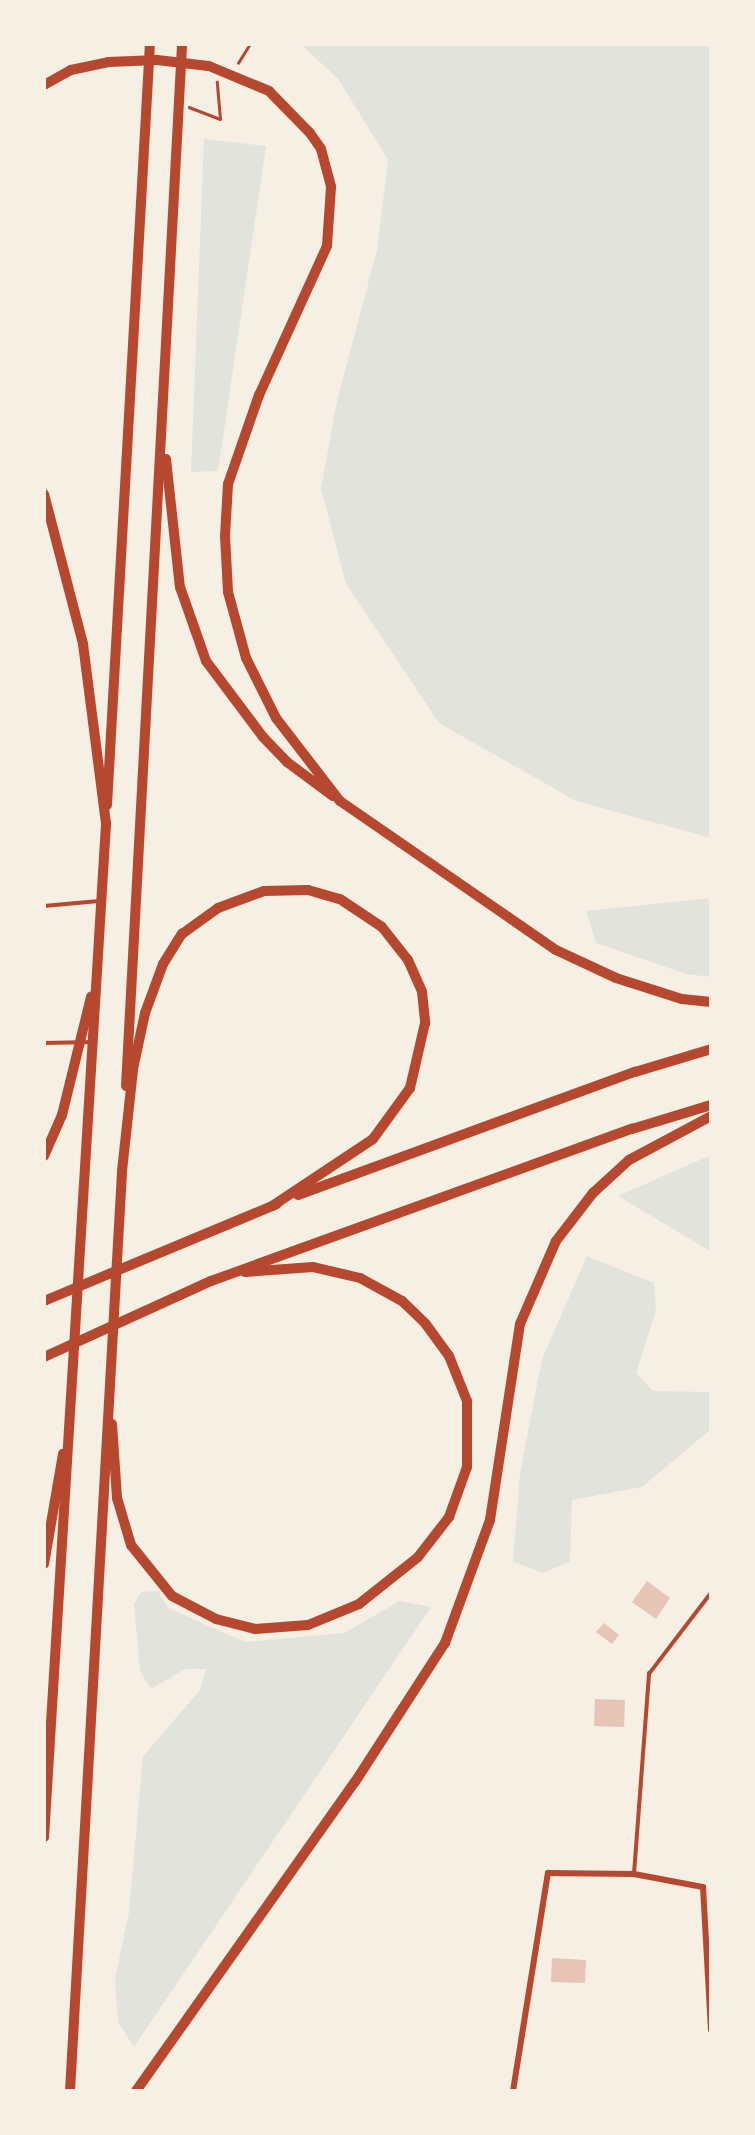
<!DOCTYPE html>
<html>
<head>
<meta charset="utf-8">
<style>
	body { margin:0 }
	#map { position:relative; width:755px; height:2135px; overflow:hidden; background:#f6efe4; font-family:Roboto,sans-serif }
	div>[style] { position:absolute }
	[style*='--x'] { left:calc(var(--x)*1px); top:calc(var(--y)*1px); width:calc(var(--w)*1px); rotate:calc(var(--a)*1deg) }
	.green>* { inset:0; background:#e2e4dc }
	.building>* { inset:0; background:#e6c5b7 }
	.path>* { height:2.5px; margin:-1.25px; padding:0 1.25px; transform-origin:1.25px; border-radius:1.25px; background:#b5482f }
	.service>* { height:3.5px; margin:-1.75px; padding:0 1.75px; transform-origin:1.75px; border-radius:1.75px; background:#b5482f }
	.minor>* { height:6px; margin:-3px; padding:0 3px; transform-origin:3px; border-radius:3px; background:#b5482f }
	.primary>* { height:10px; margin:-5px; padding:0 5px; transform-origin:5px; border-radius:5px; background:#b5482f }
	.trunk>* { height:10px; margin:-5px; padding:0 5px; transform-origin:5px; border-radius:5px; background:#b5482f }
	span { translate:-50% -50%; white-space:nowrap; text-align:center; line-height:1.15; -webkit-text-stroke:5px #f6efe4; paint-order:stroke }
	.frame { position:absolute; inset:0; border:46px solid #f6efe4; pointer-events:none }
</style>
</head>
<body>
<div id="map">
	<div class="green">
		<div style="clip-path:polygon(301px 44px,711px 44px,711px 838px,576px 801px,439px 723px,346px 584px,321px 488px,337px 401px,377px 250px,388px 160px,339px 80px)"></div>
		<div style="clip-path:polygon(204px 139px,266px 146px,218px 471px,191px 472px)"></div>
		<div style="clip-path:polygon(711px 898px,711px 977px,686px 974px,596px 943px,586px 911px)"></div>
		<div style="clip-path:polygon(711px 1155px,710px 1251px,618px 1196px)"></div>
		<div style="clip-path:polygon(587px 1256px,654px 1283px,656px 1310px,636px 1373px,653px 1391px,711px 1392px,711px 1429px,642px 1487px,572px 1500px,570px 1561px,544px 1573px,513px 1562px,520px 1473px,542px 1359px)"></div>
		<div style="clip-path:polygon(158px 1591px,168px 1608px,245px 1642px,344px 1633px,400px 1601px,431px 1607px,134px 2047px,118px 2022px,115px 1979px,129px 1912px,143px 1756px,200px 1690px,206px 1669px,185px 1669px,151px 1689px,140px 1671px,134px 1604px,141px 1592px)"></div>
	</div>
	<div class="building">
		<div style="clip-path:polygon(647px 1581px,670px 1598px,656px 1619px,632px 1602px)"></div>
		<div style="clip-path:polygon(604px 1623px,619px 1635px,612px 1644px,596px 1632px)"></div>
		<div style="clip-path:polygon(595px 1699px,625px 1700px,624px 1727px,594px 1726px)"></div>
		<div style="clip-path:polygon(552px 1958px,586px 1960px,585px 1983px,551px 1982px)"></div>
	</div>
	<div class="path">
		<div style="--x:238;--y:63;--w:22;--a:-58"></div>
		<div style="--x:189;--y:107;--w:33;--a:21"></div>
		<div style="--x:220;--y:119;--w:37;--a:-95"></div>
	</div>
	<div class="service">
		<div style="--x:44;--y:906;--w:55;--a:-5.2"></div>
		<div style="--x:44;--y:1043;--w:47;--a:-1.2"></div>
		<div style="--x:634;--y:1874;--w:201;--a:-85.7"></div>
		<div style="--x:649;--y:1674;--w:102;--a:-52.6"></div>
	</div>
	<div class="minor">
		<div style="--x:513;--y:2091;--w:221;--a:-80.9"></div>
		<div style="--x:548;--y:1873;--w:86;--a:0.7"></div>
		<div style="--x:634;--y:1874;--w:70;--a:10.7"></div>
		<div style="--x:703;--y:1887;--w:143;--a:86.8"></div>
	</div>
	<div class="primary">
		<div style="--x:166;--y:459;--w:129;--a:83.8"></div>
		<div style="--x:180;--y:587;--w:78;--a:70.6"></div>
		<div style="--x:206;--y:661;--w:95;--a:53.1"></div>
		<div style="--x:263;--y:737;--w:35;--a:46"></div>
		<div style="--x:287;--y:762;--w:57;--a:36.5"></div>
		<div style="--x:107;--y:805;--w:762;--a:-86.77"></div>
		<div style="--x:126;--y:1086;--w:1044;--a:-86.92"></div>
		<div style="--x:112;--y:1424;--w:74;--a:86.1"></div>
		<div style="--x:117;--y:1498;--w:49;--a:73.4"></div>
		<div style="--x:131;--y:1545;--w:65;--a:51.2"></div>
		<div style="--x:172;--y:1596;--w:50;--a:27.6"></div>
		<div style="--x:216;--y:1619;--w:40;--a:14.4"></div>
		<div style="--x:255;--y:1629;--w:53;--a:-4.3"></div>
		<div style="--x:308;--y:1625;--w:55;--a:-22.4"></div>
		<div style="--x:359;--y:1604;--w:75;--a:-38.5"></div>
		<div style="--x:418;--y:1557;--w:51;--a:-52.2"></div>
		<div style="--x:449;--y:1517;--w:53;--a:-70.2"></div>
		<div style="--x:467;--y:1467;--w:66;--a:-90"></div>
		<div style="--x:467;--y:1401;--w:48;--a:-111.8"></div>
		<div style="--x:449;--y:1356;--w:39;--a:-126"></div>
		<div style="--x:426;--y:1324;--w:33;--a:-136"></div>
		<div style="--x:402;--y:1301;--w:48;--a:-151.3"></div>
		<div style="--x:360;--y:1278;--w:48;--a:-166.8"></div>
		<div style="--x:313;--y:1267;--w:68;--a:175.8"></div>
		<div style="--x:44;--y:1564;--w:112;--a:-80.2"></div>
	</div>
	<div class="trunk">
		<div style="--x:44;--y:85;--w:31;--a:-29"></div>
		<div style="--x:71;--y:70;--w:38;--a:-12"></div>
		<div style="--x:108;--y:62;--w:49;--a:-2.3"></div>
		<div style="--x:157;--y:60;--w:52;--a:6.6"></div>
		<div style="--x:209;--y:66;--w:65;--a:22.6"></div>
		<div style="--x:269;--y:91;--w:59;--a:45.7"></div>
		<div style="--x:310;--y:133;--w:19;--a:55"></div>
		<div style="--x:321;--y:149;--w:39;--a:75"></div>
		<div style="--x:331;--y:187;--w:59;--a:93.9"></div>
		<div style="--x:327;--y:246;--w:164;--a:114.5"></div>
		<div style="--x:259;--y:395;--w:94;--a:109.2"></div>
		<div style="--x:228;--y:484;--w:52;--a:93.3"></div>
		<div style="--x:225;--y:536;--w:56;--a:86.9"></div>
		<div style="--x:228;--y:592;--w:68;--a:74.7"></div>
		<div style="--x:246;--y:658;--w:67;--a:63.4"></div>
		<div style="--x:276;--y:718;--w:105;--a:52.4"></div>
		<div style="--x:340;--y:801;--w:262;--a:34.6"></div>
		<div style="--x:556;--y:950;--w:66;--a:25"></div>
		<div style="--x:616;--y:978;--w:69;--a:17.7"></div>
		<div style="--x:682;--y:999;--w:29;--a:6"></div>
		<div style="--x:44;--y:494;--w:155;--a:75.4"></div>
		<div style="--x:83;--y:644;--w:181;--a:82.7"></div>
		<div style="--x:106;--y:824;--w:1015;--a:93.5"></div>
		<div style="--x:44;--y:1156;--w:45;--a:-66.3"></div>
		<div style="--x:62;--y:1115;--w:122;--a:-76.2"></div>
		<div style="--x:298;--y:1195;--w:359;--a:-20.1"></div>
		<div style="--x:635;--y:1072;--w:79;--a:-16.8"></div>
		<div style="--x:44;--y:1301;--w:252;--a:-22.6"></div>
		<div style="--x:44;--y:1357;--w:183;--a:-24.5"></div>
		<div style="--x:211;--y:1281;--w:448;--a:-19.9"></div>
		<div style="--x:632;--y:1129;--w:83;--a:-16.9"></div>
		<div style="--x:70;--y:2091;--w:921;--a:-86.76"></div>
		<div style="--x:122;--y:1171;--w:103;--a:-83.8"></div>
		<div style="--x:133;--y:1069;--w:57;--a:-77.9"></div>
		<div style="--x:145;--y:1013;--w:52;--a:-69.8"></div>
		<div style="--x:163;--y:964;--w:36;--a:-58"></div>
		<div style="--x:182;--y:934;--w:44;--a:-35.8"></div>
		<div style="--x:218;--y:908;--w:49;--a:-20.3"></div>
		<div style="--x:264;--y:891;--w:44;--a:-1.3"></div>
		<div style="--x:308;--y:890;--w:33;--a:16"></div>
		<div style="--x:340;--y:899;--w:50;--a:33.7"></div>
		<div style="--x:382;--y:927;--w:42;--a:51.8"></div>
		<div style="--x:408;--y:960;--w:35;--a:66"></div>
		<div style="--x:422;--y:992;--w:31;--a:84"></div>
		<div style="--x:425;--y:1023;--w:67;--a:103"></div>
		<div style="--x:410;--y:1088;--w:63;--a:126"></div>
		<div style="--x:373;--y:1139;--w:121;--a:146.4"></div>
		<div style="--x:136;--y:2091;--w:379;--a:-54.7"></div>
		<div style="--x:355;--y:1782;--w:166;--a:-57.1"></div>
		<div style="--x:445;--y:1643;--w:131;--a:-69.9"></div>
		<div style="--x:490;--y:1520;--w:198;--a:-81.3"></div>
		<div style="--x:520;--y:1324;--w:90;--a:-66.6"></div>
		<div style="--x:556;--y:1241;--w:61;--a:-52.4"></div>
		<div style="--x:593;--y:1193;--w:49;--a:-42.5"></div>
		<div style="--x:629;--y:1160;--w:93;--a:-28.2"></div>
	</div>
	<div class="frame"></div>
</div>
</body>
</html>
